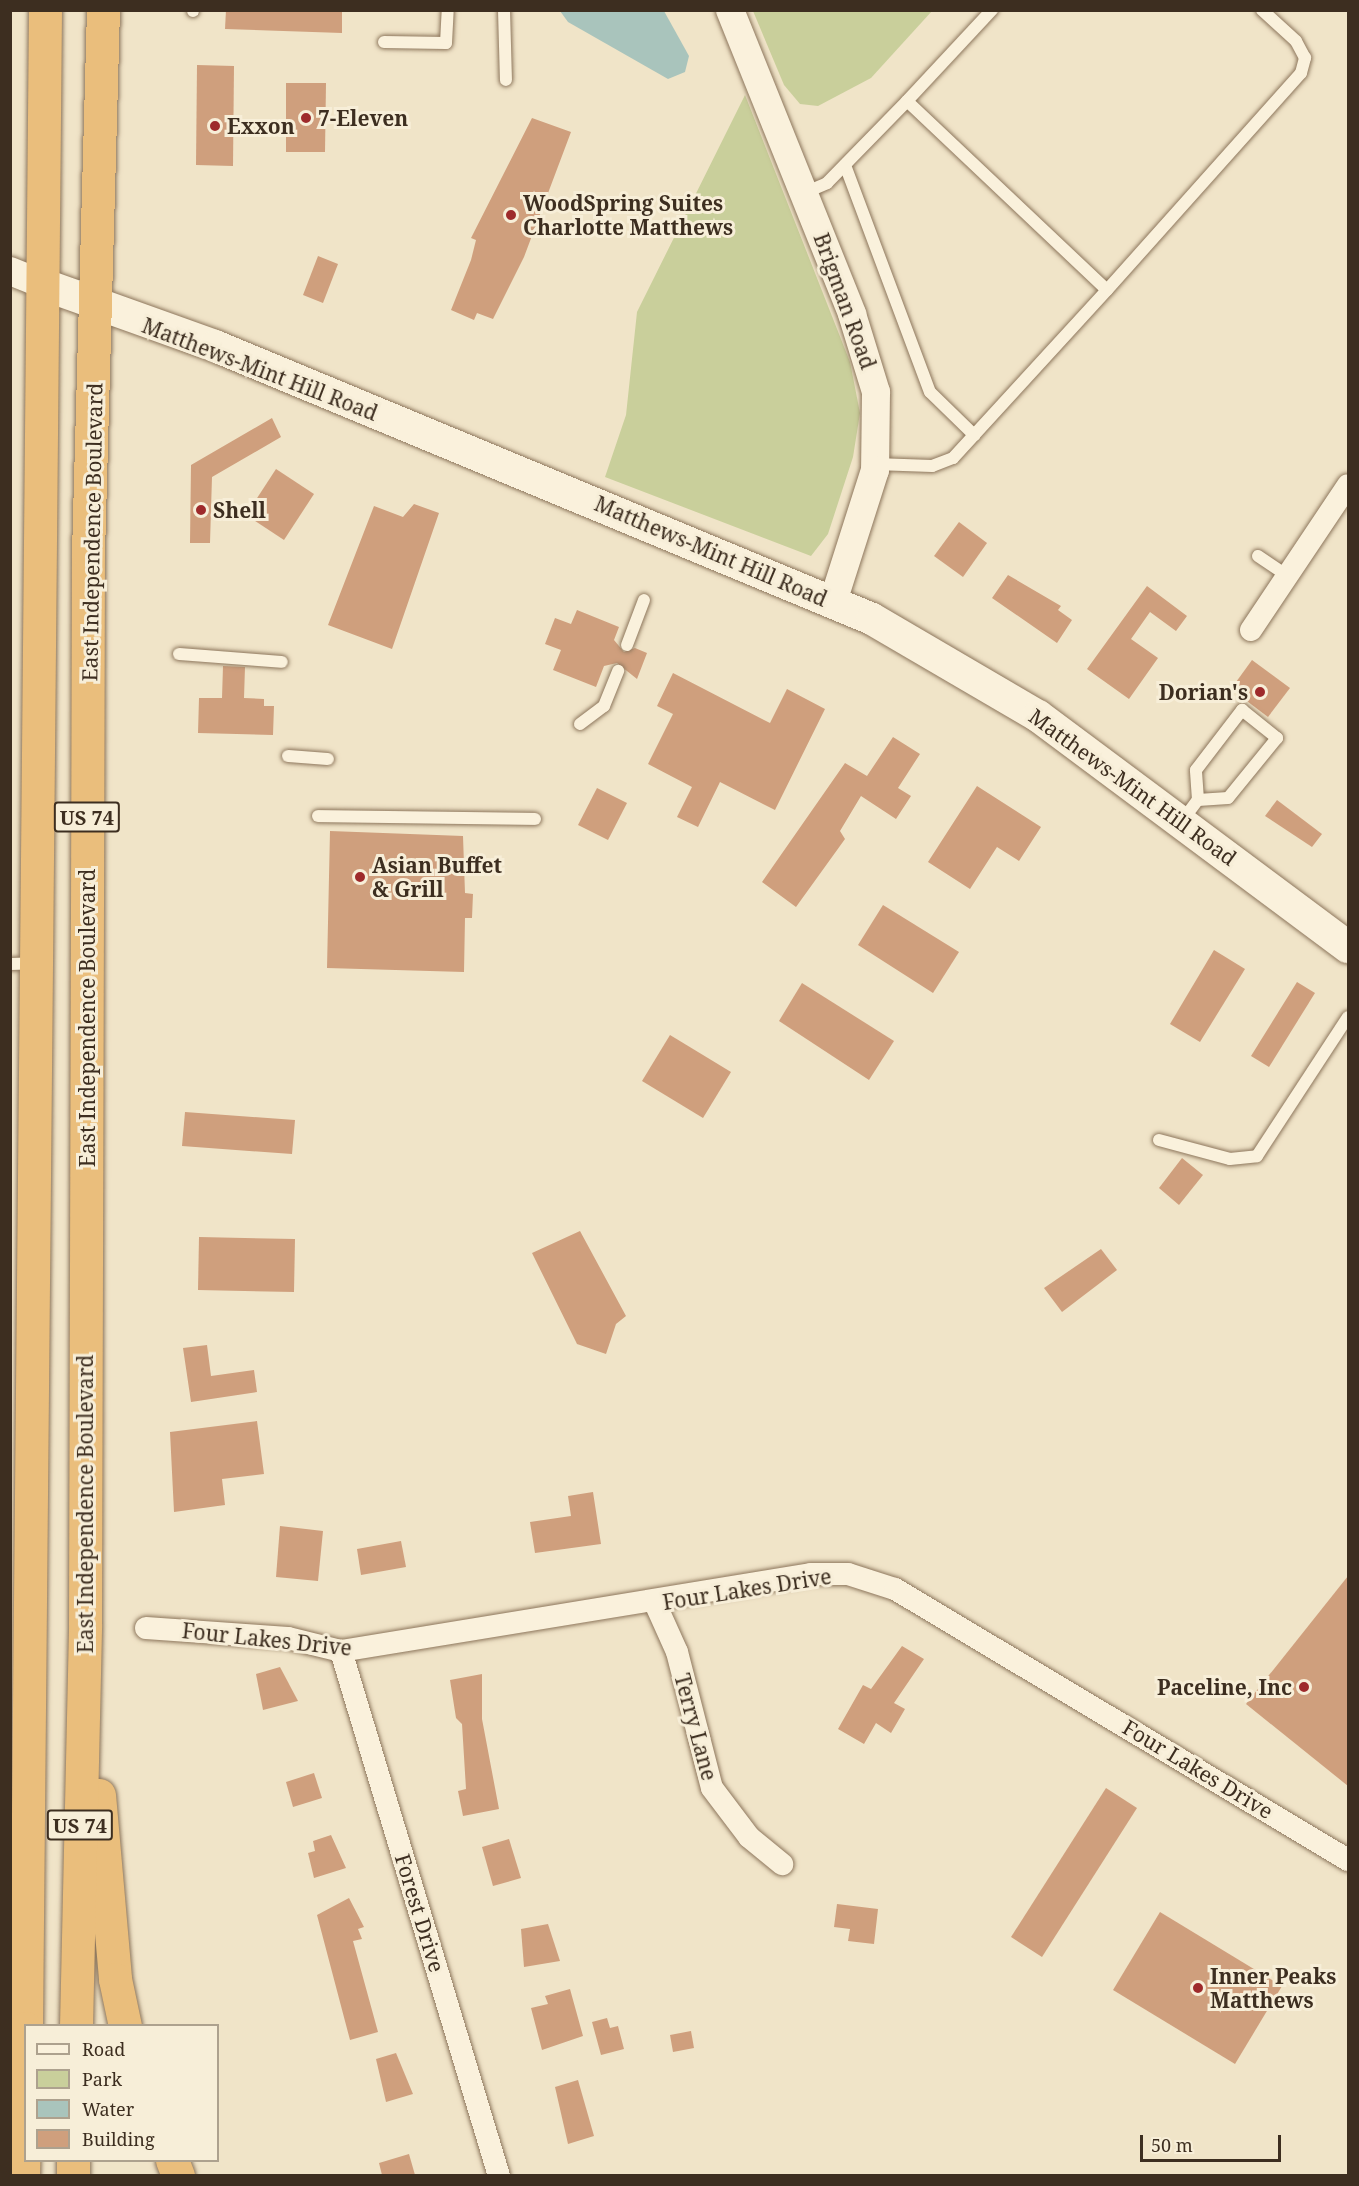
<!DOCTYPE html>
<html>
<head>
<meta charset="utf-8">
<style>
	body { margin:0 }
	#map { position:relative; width:1359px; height:2186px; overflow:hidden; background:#f0e4c8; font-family:"Noto Serif",serif }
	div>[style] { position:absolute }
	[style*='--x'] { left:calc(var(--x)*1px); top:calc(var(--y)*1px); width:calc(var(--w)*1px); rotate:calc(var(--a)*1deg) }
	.green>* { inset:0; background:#c9cf9b }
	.water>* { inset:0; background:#a9c4bc }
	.building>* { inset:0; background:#cf9f7d }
	.roads { filter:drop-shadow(0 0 2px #8d765c) drop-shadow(0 0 2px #8d765c) }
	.service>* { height:12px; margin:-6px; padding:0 6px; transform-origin:6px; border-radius:6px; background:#faf1dc }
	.minor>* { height:22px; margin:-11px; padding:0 11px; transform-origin:11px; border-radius:11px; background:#faf1dc }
	.tertiary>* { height:28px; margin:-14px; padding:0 14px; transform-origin:14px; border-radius:14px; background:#faf1dc }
	.secondary>* { height:32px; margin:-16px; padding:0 16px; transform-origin:16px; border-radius:16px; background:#faf1dc }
	.trunk>* { height:33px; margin:-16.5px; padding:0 16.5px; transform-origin:16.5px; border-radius:16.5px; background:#eabe7c }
	.dots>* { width:16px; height:16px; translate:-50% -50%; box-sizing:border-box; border:3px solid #f7eed8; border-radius:50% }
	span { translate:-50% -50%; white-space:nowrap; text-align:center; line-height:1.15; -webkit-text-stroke:6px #f7eed8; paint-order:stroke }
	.shield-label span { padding:2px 4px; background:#f7eed8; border:2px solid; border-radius:4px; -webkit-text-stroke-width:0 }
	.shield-label { font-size:20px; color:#3d2e20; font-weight:700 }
	.poi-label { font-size:21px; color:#3d2e20; font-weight:700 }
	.left { translate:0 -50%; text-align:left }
	.right { translate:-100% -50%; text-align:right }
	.street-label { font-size:21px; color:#3d2e20 }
	.frame { position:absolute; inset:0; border:12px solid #3d2e20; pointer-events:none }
	.legend { position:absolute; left:24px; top:2024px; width:195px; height:138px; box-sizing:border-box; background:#f7eed8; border:2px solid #ada18e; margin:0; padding:8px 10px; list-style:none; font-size:18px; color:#3d2e20 }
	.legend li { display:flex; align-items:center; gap:12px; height:30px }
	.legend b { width:30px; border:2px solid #ada18e }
	.scale { position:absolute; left:1140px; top:2135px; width:141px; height:27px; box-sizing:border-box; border:3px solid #3d2e20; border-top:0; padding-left:8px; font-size:18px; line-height:21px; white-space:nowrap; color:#3d2e20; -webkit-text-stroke:4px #f7eed8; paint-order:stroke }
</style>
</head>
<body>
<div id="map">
	<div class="green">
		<div style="clip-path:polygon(753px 11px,932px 11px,871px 78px,818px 106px,800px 104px,784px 85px)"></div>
		<div style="clip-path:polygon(745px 95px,850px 362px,860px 413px,853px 457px,828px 534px,811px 556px,605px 477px,626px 415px,637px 312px)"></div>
	</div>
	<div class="water">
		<div style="clip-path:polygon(560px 11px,664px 11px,689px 56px,685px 72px,668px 79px,568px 22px)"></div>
	</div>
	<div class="building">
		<div style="clip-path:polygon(226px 10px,342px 10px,342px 33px,225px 29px)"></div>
		<div style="clip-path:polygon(197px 65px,234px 66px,233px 166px,196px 165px)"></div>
		<div style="clip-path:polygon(286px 83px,326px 83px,325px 152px,286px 152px)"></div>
		<div style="clip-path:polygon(532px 118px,571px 132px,524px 257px,493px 319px,477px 313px,474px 320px,451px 310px,471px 260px,476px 240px,471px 238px)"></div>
		<div style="clip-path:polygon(318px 256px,338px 264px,323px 303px,303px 295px)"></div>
		<div style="clip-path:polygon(272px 418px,281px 437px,212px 477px,210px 543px,190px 543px,191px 465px)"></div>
		<div style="clip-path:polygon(276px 469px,314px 494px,284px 540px,246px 515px)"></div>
		<div style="clip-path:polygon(414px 504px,439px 513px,392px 649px,328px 625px,374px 506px,403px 517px)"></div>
		<div style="clip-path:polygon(959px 522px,987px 543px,963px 577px,934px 556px)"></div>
		<div style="clip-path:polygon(1008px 575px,1061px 606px,1058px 610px,1072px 620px,1057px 643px,992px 598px)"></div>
		<div style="clip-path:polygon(1147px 586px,1187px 616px,1176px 631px,1150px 612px,1131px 639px,1158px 658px,1129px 699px,1087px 669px)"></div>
		<div style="clip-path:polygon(577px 610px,619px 627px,614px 640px,624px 652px,635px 648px,647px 653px,637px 679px,617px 663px,604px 666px,596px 687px,553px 670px,561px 650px,545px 644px,555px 618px,571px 624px)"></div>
		<div style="clip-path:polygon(1252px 660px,1290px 688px,1268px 717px,1231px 689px)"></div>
		<div style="clip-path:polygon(223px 666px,245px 667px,244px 698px,264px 699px,264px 706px,274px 706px,273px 735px,198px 733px,199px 698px,222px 698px)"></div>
		<div style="clip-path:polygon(673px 673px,770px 723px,787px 689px,825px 709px,775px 810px,720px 782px,698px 827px,677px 817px,692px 787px,648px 764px,673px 714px,657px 706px)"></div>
		<div style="clip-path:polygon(893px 737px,920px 754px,898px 788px,911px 796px,896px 819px,861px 796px,840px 831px,845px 839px,796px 907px,762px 882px,845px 763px,867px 776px)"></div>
		<div style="clip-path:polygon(977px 786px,1041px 827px,1019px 861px,997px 847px,970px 889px,928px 862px)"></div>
		<div style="clip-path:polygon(597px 788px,627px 803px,608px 840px,578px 825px)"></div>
		<div style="clip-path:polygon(1277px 800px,1322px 834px,1312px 847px,1265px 816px)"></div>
		<div style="clip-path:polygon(330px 831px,463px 836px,465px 893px,473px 894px,472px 918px,465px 918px,464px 972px,327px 968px)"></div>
		<div style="clip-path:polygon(883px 905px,959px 952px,933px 993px,858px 945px)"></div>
		<div style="clip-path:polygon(1214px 950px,1245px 969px,1200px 1042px,1170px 1024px)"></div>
		<div style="clip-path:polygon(1297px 982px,1315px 993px,1269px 1067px,1251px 1056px)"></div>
		<div style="clip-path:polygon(802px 983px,894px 1041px,869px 1080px,779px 1021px)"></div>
		<div style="clip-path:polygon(670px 1035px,731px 1072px,703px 1118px,642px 1081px)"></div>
		<div style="clip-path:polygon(185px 1112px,295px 1120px,292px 1154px,182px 1146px)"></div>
		<div style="clip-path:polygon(1182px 1158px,1203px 1175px,1179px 1205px,1159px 1188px)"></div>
		<div style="clip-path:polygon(580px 1231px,626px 1316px,616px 1324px,606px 1354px,577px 1344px,532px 1253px)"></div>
		<div style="clip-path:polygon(199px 1237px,295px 1239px,294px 1292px,198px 1290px)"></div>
		<div style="clip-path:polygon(1101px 1249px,1117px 1270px,1062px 1312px,1044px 1288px)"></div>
		<div style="clip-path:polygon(207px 1345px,211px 1376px,254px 1370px,257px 1392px,191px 1402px,183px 1348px)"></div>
		<div style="clip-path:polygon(257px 1421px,264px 1474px,222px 1479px,225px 1505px,174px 1512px,170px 1432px)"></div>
		<div style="clip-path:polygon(593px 1492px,601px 1544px,535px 1553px,530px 1522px,571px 1516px,568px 1496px)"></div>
		<div style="clip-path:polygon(280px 1526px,323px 1531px,318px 1581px,276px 1577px)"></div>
		<div style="clip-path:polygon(401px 1541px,406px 1567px,361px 1575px,357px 1549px)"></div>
		<div style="clip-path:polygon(1348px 1576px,1348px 1786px,1246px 1704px)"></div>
		<div style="clip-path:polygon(902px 1646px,924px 1659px,894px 1703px,905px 1709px,891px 1733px,876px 1723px,864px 1744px,838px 1729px,863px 1685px,871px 1689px)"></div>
		<div style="clip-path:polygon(280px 1667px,298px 1701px,263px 1710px,256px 1674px)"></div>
		<div style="clip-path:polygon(482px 1674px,482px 1719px,499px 1809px,463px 1816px,458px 1791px,466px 1789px,462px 1724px,456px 1718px,450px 1680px)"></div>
		<div style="clip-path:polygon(314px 1773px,322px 1798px,293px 1807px,286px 1782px)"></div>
		<div style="clip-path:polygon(1106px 1788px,1137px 1808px,1042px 1957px,1011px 1937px)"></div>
		<div style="clip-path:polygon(331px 1835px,346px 1868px,314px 1878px,308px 1853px,315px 1851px,313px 1841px)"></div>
		<div style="clip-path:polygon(509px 1839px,521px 1878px,493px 1886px,482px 1847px)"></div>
		<div style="clip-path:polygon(349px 1898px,364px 1927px,358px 1929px,362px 1939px,353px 1941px,378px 2032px,350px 2040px,317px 1915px)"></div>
		<div style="clip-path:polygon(837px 1904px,878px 1909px,874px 1944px,848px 1941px,850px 1929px,834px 1927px)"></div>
		<div style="clip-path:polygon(1160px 1912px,1282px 1986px,1235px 2064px,1113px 1990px)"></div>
		<div style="clip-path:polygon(548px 1924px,560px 1961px,524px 1967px,521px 1929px)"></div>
		<div style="clip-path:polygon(570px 1989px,583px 2036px,542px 2050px,531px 2008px,548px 2004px,545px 1996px)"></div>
		<div style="clip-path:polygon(607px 2018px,610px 2028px,618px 2026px,624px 2049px,601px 2055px,592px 2022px)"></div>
		<div style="clip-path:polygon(691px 2031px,694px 2048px,673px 2052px,670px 2035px)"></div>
		<div style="clip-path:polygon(396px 2053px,413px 2094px,386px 2102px,376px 2059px)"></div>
		<div style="clip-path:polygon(578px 2080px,594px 2136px,568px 2144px,555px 2087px)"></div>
		<div style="clip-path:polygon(409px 2154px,415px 2175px,382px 2175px,379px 2163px)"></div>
	</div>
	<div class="roads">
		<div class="service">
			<div style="--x:504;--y:10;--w:70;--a:88.4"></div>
			<div style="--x:193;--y:11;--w:1;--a:-90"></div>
			<div style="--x:384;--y:42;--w:62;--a:0.9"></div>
			<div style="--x:446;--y:43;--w:33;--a:-87"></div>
			<div style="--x:907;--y:101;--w:125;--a:-47"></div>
			<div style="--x:845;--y:165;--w:242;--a:69.5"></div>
			<div style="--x:930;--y:392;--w:62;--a:44.3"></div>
			<div style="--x:804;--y:193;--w:25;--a:-23"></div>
			<div style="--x:827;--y:183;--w:115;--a:-45.7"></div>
			<div style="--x:907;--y:101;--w:275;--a:43.4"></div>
			<div style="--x:1107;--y:290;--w:228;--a:132.5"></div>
			<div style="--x:953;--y:458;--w:22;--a:159"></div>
			<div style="--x:932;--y:466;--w:57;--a:-178"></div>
			<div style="--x:1107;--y:290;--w:291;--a:-48.2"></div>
			<div style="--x:1301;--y:73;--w:16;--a:-75"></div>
			<div style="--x:1305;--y:58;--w:19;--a:-118"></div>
			<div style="--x:1296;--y:41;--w:46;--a:-137.6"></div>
			<div style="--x:1258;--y:556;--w:36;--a:34"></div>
			<div style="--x:627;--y:645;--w:48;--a:-69.3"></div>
			<div style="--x:179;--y:654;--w:103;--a:4.4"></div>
			<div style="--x:580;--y:724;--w:30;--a:-37"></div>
			<div style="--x:604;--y:706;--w:38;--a:-68"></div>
			<div style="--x:288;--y:756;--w:40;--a:4.3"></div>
			<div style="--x:318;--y:816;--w:217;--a:0.8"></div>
			<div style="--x:1182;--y:821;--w:26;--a:-53"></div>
			<div style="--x:1198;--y:800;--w:30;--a:-94"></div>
			<div style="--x:1196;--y:770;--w:76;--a:-52.5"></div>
			<div style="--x:1242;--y:710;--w:45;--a:38.7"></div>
			<div style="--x:1277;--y:738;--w:77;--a:129.2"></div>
			<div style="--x:1228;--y:798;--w:30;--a:176"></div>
			<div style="--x:10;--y:964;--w:24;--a:-2"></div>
			<div style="--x:1159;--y:1140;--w:73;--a:15"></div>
			<div style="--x:1230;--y:1159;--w:27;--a:-6"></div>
			<div style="--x:1257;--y:1156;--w:166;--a:-56.8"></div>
		</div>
		<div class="minor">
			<div style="--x:1251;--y:630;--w:174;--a:-56.2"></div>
			<div style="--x:655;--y:1603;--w:54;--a:65.8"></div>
			<div style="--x:677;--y:1652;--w:140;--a:75.6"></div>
			<div style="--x:712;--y:1788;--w:61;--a:52.9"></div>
			<div style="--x:749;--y:1837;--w:43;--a:39.3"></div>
			<div style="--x:146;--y:1628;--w:142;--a:4"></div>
			<div style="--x:288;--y:1638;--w:55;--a:13.8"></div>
			<div style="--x:341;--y:1651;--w:476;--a:-9.3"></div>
			<div style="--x:811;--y:1574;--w:37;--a:0"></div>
			<div style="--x:848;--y:1574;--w:49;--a:17.7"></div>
			<div style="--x:895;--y:1589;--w:528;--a:30.89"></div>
			<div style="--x:341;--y:1651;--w:548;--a:73.25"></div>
		</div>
		<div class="tertiary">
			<div style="--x:730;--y:10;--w:328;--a:68.1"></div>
			<div style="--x:852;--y:314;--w:82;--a:72.9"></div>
			<div style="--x:876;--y:392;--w:78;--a:90.7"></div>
			<div style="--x:875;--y:470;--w:139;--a:107.7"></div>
			<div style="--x:10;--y:271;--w:35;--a:22"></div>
		</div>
		<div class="secondary">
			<div style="--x:42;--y:284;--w:184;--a:19.7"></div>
			<div style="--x:215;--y:346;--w:711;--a:22.56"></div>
			<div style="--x:872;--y:619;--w:192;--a:30.3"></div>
			<div style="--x:1038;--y:716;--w:387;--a:36.7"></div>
		</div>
		<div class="trunk">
			<div style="--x:99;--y:1795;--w:185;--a:85"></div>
			<div style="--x:115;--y:1979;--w:48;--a:78"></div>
			<div style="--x:26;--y:2026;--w:2016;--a:-89.46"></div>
			<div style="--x:76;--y:2026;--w:402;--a:-88.7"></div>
			<div style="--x:85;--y:1624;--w:1071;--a:-89.84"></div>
			<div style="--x:88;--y:553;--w:543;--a:-88.42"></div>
			<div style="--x:172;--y:2160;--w:17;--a:69"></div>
			<div style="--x:23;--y:2176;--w:148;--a:-88.8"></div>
			<div style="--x:73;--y:2176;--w:16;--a:-90"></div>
		</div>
	</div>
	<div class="dots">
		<div style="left:306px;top:118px;background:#9e2a2b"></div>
		<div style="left:215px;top:126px;background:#9e2a2b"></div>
		<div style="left:511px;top:215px;background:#9e2a2b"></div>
		<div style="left:201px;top:510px;background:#9e2a2b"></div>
		<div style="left:1260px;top:692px;background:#9e2a2b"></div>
		<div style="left:360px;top:877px;background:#9e2a2b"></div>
		<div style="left:1304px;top:1687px;background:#9e2a2b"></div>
		<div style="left:1198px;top:1988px;background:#9e2a2b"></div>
	</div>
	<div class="shield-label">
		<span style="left:87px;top:817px">US 74</span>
		<span style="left:80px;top:1825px">US 74</span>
	</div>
	<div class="poi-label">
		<span class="left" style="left:318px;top:118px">7-Eleven</span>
		<span class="left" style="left:227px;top:126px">Exxon</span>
		<span class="left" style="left:523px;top:215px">WoodSpring Suites<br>Charlotte Matthews</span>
		<span class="left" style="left:213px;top:510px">Shell</span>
		<span class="right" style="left:1248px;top:692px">Dorian's</span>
		<span class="left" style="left:372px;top:877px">Asian Buffet<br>&amp; Grill</span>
		<span class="right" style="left:1292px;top:1687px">Paceline, Inc</span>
		<span class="left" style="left:1210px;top:1988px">Inner Peaks<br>Matthews</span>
	</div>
	<div class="street-label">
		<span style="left:845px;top:301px;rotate:70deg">Brigman Road</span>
		<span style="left:260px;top:369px;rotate:21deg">Matthews-Mint Hill Road</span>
		<span style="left:92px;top:532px;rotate:-89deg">East Independence Boulevard</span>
		<span style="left:711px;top:551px;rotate:23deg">Matthews-Mint Hill Road</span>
		<span style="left:1133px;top:787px;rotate:36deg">Matthews-Mint Hill Road</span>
		<span style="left:87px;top:1018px;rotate:-90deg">East Independence Boulevard</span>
		<span style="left:85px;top:1504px;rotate:-90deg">East Independence Boulevard</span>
		<span style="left:747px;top:1589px;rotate:-9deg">Four Lakes Drive</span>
		<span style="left:267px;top:1639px;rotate:6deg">Four Lakes Drive</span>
		<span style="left:696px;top:1727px;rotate:75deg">Terry Lane</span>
		<span style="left:1198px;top:1769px;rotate:31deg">Four Lakes Drive</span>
		<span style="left:420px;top:1913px;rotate:73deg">Forest Drive</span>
	</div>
	<div class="frame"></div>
	<ul class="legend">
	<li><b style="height:8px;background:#faf1dc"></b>Road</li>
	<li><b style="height:16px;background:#c9cf9b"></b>Park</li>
	<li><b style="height:16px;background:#a9c4bc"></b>Water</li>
	<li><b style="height:16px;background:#cf9f7d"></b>Building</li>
	</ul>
	<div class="scale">50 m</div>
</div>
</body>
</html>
